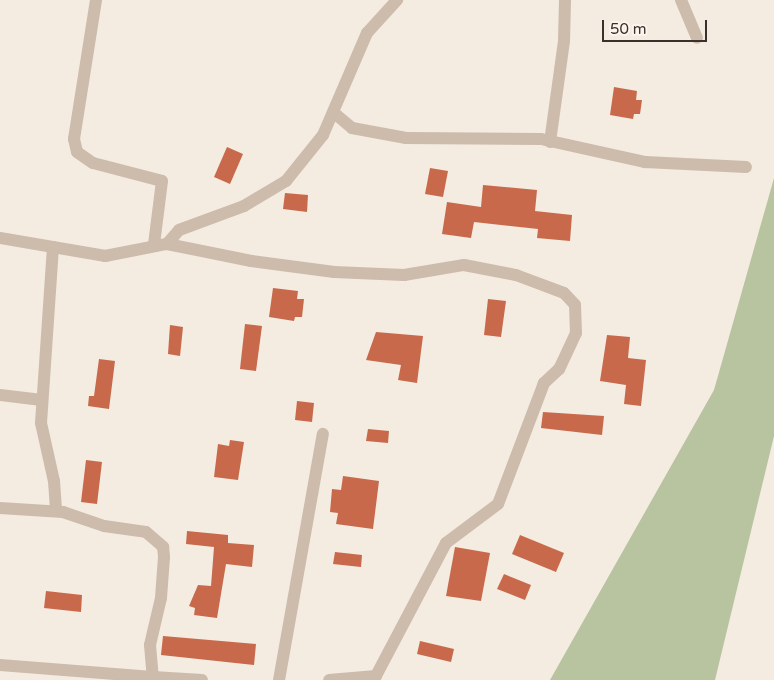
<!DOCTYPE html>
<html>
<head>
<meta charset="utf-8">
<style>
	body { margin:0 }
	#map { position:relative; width:774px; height:680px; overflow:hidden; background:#f4ebe1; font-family:"Varela Round",sans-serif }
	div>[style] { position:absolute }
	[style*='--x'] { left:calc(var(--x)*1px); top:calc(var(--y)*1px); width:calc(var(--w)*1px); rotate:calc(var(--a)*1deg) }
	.green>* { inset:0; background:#b8c4a0 }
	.building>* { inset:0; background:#c8694b }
	.street>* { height:12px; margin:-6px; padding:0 6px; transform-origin:6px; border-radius:6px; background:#cdbbac }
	span { translate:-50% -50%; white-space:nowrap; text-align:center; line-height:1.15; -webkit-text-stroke:4px #fbf5ee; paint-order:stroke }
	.scale { position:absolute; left:602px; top:20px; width:105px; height:22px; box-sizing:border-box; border:2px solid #3b302b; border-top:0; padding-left:6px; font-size:15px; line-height:18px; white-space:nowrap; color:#3b302b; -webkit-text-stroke:4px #fbf5ee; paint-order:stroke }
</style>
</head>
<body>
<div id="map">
	<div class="green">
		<div style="clip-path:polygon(774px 178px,774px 436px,715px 680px,550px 680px,714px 390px)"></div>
	</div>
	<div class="building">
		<div style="clip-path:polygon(614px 87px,637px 91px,636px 100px,642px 100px,640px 114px,634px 114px,633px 119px,610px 115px)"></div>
		<div style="clip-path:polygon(227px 147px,243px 154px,230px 184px,214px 177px)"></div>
		<div style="clip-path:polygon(430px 168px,448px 171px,443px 197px,425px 194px)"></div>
		<div style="clip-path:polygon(483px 185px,537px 190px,535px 211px,572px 215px,570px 241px,537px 238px,538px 229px,474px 222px,471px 238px,442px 234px,447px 202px,481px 207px)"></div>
		<div style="clip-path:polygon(285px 193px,308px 195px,307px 212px,283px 209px)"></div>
		<div style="clip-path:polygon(273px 288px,298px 291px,297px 299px,304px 299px,302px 317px,295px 317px,294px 321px,269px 317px)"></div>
		<div style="clip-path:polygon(488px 299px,506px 301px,501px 337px,484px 335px)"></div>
		<div style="clip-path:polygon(245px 324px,262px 326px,256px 371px,240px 369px)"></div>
		<div style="clip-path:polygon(170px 325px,183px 327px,180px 356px,168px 354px)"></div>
		<div style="clip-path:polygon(376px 332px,423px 336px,417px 383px,398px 380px,401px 365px,366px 360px)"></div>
		<div style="clip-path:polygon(607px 335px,630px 337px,628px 358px,646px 360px,641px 406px,624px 404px,626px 385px,600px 381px)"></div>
		<div style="clip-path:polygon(99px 359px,115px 361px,109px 409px,88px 406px,89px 396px,94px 396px)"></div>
		<div style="clip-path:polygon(297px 401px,314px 403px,312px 422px,295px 420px)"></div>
		<div style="clip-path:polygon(543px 412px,604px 416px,602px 435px,541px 428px)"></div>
		<div style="clip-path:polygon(368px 429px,389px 431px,388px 443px,366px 441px)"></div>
		<div style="clip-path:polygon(230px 440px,244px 442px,238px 480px,214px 477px,218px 444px,229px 446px)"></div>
		<div style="clip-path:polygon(86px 460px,102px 462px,97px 504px,81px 502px)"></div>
		<div style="clip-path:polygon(343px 476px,379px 481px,373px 529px,336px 524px,338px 513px,330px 512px,332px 489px,341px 490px)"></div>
		<div style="clip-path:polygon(187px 531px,228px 535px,228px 543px,254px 545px,252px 567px,226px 564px,217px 618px,194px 615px,195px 608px,189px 606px,198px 585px,211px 586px,214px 547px,186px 544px)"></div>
		<div style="clip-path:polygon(520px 535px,564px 553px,556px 572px,512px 554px)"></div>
		<div style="clip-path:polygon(455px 547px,490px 553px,481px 601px,446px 596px)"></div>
		<div style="clip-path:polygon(335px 552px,362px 555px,361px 567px,333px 564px)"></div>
		<div style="clip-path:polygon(504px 574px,531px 585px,525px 600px,497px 589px)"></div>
		<div style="clip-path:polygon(46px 591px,82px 595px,81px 612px,44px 608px)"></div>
		<div style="clip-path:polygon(163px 636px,256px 644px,254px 665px,161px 655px)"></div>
		<div style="clip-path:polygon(420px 641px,454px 649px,451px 662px,417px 654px)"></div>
	</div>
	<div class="street">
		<div style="--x:96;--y:0;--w:141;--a:99"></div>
		<div style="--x:74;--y:139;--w:13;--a:77"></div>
		<div style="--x:77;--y:152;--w:19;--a:35"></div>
		<div style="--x:93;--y:163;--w:71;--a:14.6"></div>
		<div style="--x:162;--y:181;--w:64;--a:97.2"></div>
		<div style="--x:681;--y:0;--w:41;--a:67.2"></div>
		<div style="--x:333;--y:112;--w:25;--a:40"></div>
		<div style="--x:352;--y:128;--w:55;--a:10.5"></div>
		<div style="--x:406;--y:138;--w:135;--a:0.4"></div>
		<div style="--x:541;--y:139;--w:107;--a:12.5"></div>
		<div style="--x:645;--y:162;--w:101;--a:2.8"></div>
		<div style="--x:550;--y:142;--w:102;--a:-82.1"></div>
		<div style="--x:564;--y:41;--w:41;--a:-88.6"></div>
		<div style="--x:0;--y:238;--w:107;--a:9.7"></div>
		<div style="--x:105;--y:256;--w:63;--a:-11"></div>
		<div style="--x:167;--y:244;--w:86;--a:11.4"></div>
		<div style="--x:251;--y:261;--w:84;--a:7.5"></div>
		<div style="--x:334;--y:272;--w:70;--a:2.5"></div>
		<div style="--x:404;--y:275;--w:61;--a:-9.5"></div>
		<div style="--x:464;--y:265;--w:53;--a:10.9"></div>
		<div style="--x:516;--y:275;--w:51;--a:20.6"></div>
		<div style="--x:564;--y:293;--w:16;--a:47"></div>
		<div style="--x:575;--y:305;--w:28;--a:88"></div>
		<div style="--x:576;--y:333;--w:40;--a:115"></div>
		<div style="--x:559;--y:369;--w:21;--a:137"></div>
		<div style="--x:544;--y:383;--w:129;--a:110.8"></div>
		<div style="--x:498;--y:504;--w:65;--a:143.1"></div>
		<div style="--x:446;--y:543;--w:150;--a:117.8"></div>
		<div style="--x:376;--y:676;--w:47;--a:175.1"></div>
		<div style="--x:167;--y:244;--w:18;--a:-49"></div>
		<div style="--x:179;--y:230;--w:69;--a:-20.3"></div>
		<div style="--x:244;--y:206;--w:49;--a:-30.8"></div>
		<div style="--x:286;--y:181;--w:59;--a:-51.2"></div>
		<div style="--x:323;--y:135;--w:111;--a:-66.7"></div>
		<div style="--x:367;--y:33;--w:45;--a:-47.7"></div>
		<div style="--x:53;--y:247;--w:176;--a:93.9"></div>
		<div style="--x:41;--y:423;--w:59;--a:77.4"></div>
		<div style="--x:54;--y:481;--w:30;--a:86"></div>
		<div style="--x:0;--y:395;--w:42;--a:6.8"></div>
		<div style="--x:0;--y:508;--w:63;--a:3.6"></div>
		<div style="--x:63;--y:512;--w:43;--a:18.9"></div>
		<div style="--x:104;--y:526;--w:42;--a:8.1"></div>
		<div style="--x:146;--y:532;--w:23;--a:41"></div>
		<div style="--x:163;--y:547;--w:10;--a:84"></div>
		<div style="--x:164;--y:557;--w:41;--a:94.2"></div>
		<div style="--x:161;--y:598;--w:48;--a:103.2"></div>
		<div style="--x:150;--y:645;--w:32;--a:85"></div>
		<div style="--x:153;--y:677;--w:49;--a:3.5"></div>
		<div style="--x:0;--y:665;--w:153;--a:4.5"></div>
		<div style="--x:279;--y:680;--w:250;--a:-79.9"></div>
	</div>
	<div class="scale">50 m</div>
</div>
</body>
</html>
